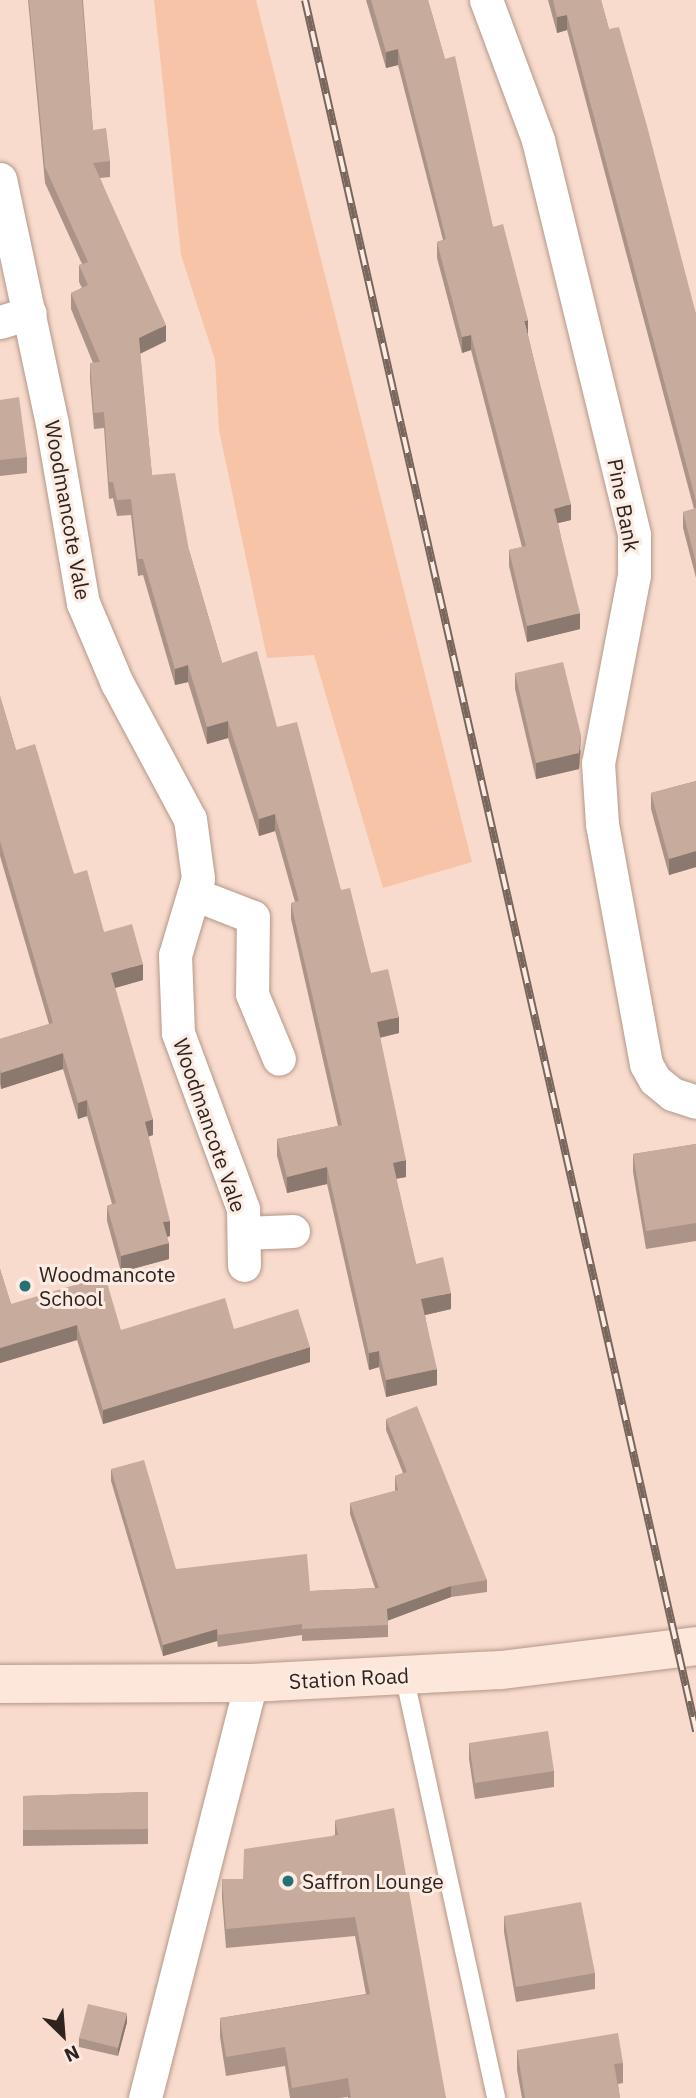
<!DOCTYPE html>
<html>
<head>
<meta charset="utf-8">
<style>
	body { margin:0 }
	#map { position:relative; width:696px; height:2098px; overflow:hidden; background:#f8dbcc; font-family:"IBM Plex Sans",sans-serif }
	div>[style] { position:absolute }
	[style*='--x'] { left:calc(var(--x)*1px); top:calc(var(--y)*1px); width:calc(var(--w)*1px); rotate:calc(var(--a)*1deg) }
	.green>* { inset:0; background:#f7c4a8 }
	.roads { filter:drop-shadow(0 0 2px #b3988a) drop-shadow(0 0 2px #b3988a) }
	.lane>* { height:18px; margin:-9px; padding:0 9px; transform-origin:9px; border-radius:9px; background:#fff }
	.street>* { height:33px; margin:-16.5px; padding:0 16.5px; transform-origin:16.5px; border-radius:16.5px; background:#fff }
	.secondary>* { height:38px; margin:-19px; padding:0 19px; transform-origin:19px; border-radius:19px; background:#fde6da }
	.rail>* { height:8px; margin-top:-4px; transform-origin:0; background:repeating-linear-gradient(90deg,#fcebe2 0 16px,#78665d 0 32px); box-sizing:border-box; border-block:2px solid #78665d }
	.wall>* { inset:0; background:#ab9487 }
	.shaded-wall>* { inset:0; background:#8b786e }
	.building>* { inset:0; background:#c7ac9d }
	.dots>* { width:19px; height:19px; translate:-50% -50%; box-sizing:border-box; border:4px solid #fcebe2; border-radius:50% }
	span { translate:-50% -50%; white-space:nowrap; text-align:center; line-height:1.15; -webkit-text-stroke:6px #fcebe2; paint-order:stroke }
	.street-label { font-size:21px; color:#2e231e }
	.poi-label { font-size:21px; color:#2e231e }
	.left { translate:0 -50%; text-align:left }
	.north { position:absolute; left:28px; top:2000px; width:70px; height:70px; -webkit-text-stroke:5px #fcebe2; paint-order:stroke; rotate:155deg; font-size:19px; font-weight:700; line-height:28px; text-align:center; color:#2e231e }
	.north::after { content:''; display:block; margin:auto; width:24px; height:32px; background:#2e231e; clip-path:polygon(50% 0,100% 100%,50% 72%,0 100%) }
</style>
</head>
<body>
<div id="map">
	<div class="green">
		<div style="clip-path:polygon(154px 0,256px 0,472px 862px,383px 888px,314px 655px,267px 658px,219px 430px,215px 360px,181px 255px)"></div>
	</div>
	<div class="roads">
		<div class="lane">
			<div style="--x:404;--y:1675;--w:433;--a:77.7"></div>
		</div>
		<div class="street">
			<div style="--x:486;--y:0;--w:149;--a:69.6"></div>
			<div style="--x:538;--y:140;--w:406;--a:76.3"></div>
			<div style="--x:634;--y:535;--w:40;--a:90"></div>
			<div style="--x:634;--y:575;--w:191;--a:100.8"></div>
			<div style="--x:598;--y:763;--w:61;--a:86.2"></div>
			<div style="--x:602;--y:824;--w:244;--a:79.6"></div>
			<div style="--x:646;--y:1064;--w:18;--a:61"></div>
			<div style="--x:655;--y:1080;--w:22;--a:39"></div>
			<div style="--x:672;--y:1094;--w:25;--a:18"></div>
			<div style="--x:0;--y:179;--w:250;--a:78"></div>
			<div style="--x:52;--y:424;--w:182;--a:80.2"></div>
			<div style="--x:83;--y:603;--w:87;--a:67"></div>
			<div style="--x:117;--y:683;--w:154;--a:61.8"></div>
			<div style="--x:190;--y:819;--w:60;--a:82.3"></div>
			<div style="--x:198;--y:878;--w:80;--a:106.6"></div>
			<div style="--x:175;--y:955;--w:78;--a:87.8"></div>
			<div style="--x:178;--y:1033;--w:188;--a:69.7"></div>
			<div style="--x:243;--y:1209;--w:56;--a:89"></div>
			<div style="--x:0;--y:322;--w:31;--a:-17"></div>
			<div style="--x:194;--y:894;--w:63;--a:21.3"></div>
			<div style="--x:253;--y:917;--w:77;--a:90.7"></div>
			<div style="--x:252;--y:994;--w:70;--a:67.4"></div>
			<div style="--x:244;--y:1233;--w:49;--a:-2.3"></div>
			<div style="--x:145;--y:2098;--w:428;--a:-75.7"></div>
		</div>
		<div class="secondary">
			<div style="--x:0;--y:1684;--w:251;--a:-0.2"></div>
			<div style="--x:251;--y:1683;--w:250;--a:-3"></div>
			<div style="--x:501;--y:1670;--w:196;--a:-7"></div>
		</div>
	</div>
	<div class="rail">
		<div style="--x:305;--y:0;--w:1775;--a:77.27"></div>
	</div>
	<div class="wall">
		<div style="clip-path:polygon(28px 0,83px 0,93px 130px,110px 161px,110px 177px,100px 178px,166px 341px,140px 354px,152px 475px,189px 550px,222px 663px,277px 727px,341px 890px,371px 973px,399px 1033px,380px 1038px,406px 1177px,396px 1179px,416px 1264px,451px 1309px,425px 1315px,437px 1385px,386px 1397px,379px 1367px,369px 1370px,327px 1184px,287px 1193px,277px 1156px,277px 1139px,338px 1126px,291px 919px,291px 903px,295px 902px,275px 831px,259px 836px,228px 738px,207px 744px,188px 682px,175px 685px,143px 575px,138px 576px,131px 515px,117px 516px,113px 498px,109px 499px,104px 428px,94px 429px,90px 380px,90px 363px,93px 363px,71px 309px,71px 293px,82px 288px,79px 282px,79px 265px,82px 264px,45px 183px)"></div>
		<div style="clip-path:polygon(366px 0,428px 0,493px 227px,528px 335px,571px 520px,558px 523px,580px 629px,527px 642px,509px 566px,509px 550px,522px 547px,471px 350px,462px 353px,437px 258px,437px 242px,443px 240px,398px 65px,386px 68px)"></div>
		<div style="clip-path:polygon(548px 0,601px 0,609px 29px,696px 314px,696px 578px,683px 528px,683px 512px,694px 509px,567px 30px,557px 33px)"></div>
		<div style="clip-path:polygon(0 400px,27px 457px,27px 473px,0 476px)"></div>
		<div style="clip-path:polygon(515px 673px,581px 751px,579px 769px,536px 779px,515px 689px)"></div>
		<div style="clip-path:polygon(0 696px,16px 750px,74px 874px,104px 932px,143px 980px,115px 988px,153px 1135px,148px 1136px,170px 1236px,167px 1237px,169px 1259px,121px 1272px,107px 1221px,107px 1206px,112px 1204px,87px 1116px,78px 1119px,63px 1069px,1px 1089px,0 1084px,0 1039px,49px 1024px,0 856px)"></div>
		<div style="clip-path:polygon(696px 781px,696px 867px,669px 875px,651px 809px,651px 793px)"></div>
		<div style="clip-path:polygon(696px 1144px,696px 1241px,646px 1249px,633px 1172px,633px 1154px)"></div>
		<div style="clip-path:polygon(0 1269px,11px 1304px,121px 1330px,234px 1329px,310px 1362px,103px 1424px,77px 1340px,0 1363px)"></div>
		<div style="clip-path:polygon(386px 1419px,487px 1580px,487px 1592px,451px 1597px,388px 1620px,388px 1637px,302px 1641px,302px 1635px,218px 1647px,217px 1641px,163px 1656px,111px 1481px,111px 1469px,176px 1569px,310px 1591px,375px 1588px,350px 1514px,350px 1503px,395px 1491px,395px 1476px,403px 1473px,386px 1430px)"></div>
		<div style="clip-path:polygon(469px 1743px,554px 1771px,554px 1787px,475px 1799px,469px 1759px)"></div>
		<div style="clip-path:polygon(148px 1792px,148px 1844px,23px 1846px,23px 1796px)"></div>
		<div style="clip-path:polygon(335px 1820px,446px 2098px,348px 2098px,348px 2097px,340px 2098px,290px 2098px,285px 2066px,226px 2076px,220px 2037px,220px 2018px,366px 1994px,355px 1936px,226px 1948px,222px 1898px,222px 1879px,243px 1879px,335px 1835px)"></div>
		<div style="clip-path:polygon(504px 1916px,595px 1973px,595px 1989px,516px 2002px,504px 1932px)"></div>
		<div style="clip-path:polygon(127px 2022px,118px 2056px,79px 2047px,79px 2038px)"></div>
		<div style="clip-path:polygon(517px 2050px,623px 2063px,623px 2083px,618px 2084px,620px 2098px,522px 2098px,517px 2070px)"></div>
	</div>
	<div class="shaded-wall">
		<div style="clip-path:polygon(567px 15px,567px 30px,557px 33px,557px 17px)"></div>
		<div style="clip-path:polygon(398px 49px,398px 65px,386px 68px,386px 52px)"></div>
		<div style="clip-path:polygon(528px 320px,528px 335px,524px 321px)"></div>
		<div style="clip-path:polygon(166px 325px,166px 341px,139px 354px,139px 338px)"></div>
		<div style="clip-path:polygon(471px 335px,471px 350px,462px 353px,462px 337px)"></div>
		<div style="clip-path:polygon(571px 504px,571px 520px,554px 524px,554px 509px)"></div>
		<div style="clip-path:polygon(580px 613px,580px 629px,527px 642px,527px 626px)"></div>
		<div style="clip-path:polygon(188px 665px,188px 682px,175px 685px,175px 669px)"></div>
		<div style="clip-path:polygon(228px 721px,228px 738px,207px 744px,207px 727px)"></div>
		<div style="clip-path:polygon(581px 735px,579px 769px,536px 779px,536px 763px)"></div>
		<div style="clip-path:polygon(275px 814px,275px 831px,259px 836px,259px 819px)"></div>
		<div style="clip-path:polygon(696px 851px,696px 867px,669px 875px,669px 859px)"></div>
		<div style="clip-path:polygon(143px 964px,143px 980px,111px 989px,111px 973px)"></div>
		<div style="clip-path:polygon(399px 1017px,399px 1033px,377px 1038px,377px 1022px)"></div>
		<div style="clip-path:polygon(63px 1053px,63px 1069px,1px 1089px,1px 1073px)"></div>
		<div style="clip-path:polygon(87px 1100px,87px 1116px,78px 1119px,78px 1103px)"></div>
		<div style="clip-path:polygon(153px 1119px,153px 1135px,145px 1138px,145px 1122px)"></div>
		<div style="clip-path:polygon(406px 1160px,406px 1177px,393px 1179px,393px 1163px)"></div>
		<div style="clip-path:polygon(327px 1167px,327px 1184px,287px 1193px,287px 1177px)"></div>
		<div style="clip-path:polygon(170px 1221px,170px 1236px,163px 1238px,163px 1222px)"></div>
		<div style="clip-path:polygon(169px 1243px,169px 1259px,121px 1272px,121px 1256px)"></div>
		<div style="clip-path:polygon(451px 1293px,451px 1309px,421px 1316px,421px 1299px)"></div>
		<div style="clip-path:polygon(77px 1325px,77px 1340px,0 1363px,0 1348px)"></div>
		<div style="clip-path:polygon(310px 1347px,310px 1362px,103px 1424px,103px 1410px)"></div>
		<div style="clip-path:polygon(379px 1351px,379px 1367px,369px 1370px,369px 1353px)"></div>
		<div style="clip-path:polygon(437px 1369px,437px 1385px,386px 1397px,386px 1380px)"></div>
		<div style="clip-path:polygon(451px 1586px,451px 1597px,387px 1621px,387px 1609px)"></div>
		<div style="clip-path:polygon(217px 1629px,217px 1641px,163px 1656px,163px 1645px)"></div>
		<div style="clip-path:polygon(127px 2013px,127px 2022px,118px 2056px,118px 2048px)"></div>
	</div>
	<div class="building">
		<div style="clip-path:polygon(29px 0,82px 0,93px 130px,106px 128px,110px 161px,93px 163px,166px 325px,139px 338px,152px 475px,175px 473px,189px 550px,222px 663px,257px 651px,277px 727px,297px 722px,341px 890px,350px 888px,371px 973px,388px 969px,399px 1017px,377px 1022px,406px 1160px,393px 1163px,416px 1264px,443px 1257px,451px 1293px,421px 1299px,437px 1369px,386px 1380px,379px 1351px,369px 1353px,327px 1167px,287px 1177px,277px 1139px,342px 1125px,291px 903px,299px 901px,275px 814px,259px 819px,228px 721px,207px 727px,188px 665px,175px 669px,143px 559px,138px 559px,131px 499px,117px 500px,113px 482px,109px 482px,104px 412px,94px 413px,90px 363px,100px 362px,71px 293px,88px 285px,79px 265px,88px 262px,45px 167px)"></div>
		<div style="clip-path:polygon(371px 0,428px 0,445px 59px,455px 56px,493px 227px,503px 224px,528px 320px,524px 321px,571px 504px,554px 509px,580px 613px,527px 626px,509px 550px,526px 546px,471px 335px,462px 337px,437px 242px,446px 239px,398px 49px,386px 52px)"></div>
		<div style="clip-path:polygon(553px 0,601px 0,609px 29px,619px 27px,647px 126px,696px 314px,696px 501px,567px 15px,557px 17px)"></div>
		<div style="clip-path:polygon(19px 397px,27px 457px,0 460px,0 400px)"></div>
		<div style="clip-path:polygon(696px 508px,696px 563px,683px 512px)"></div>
		<div style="clip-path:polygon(563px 662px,581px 735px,579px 753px,536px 763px,515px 673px)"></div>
		<div style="clip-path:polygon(0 696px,16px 750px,35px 744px,74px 874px,87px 870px,104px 932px,132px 924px,143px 964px,111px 973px,153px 1119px,145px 1122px,170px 1221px,163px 1222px,169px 1243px,121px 1256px,107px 1206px,116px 1203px,87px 1100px,78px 1103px,63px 1053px,1px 1073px,0 1069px,0 1039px,53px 1023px,0 841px)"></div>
		<div style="clip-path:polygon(696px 781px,696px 851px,669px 859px,651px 793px)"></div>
		<div style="clip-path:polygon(696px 1144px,696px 1223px,646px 1231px,633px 1154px)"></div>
		<div style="clip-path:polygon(0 1269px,11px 1304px,105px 1276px,121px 1330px,225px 1298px,234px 1329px,298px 1309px,310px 1347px,103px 1410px,77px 1325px,0 1348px)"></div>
		<div style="clip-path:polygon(417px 1406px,487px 1580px,451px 1586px,387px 1609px,388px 1625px,302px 1629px,302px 1624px,218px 1635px,217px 1629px,163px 1645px,111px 1469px,144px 1460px,176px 1569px,307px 1554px,310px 1591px,379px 1588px,350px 1503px,398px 1490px,395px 1476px,407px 1472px,386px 1419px)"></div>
		<div style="clip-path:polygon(548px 1731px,554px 1771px,475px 1783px,469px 1743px)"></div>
		<div style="clip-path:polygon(148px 1792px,148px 1829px,23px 1830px,23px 1796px)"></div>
		<div style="clip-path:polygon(394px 1808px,446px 2098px,351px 2098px,348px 2078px,292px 2088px,285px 2047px,226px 2057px,220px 2018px,370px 1994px,355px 1917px,226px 1929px,222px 1879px,243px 1879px,244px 1849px,338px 1835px,335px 1820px)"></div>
		<div style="clip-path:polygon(581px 1902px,595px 1973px,516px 1987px,504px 1916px)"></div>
		<div style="clip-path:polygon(88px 2004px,127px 2013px,118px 2048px,79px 2038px)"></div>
		<div style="clip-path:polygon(618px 2033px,623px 2063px,614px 2064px,620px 2098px,525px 2098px,517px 2050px)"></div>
	</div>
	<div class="dots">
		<div style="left:25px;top:1286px;background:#267174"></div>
		<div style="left:288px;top:1881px;background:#267174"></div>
	</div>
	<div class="street-label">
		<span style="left:624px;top:505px;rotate:79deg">Pine Bank</span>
		<span style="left:68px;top:510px;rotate:80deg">Woodmancote Vale</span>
		<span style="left:210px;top:1125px;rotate:71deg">Woodmancote Vale</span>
		<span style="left:349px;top:1678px;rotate:-3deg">Station Road</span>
	</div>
	<div class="poi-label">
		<span class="left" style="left:39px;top:1286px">Woodmancote<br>School</span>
		<span class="left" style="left:302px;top:1881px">Saffron Lounge</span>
	</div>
	<div class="north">N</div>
</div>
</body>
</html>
